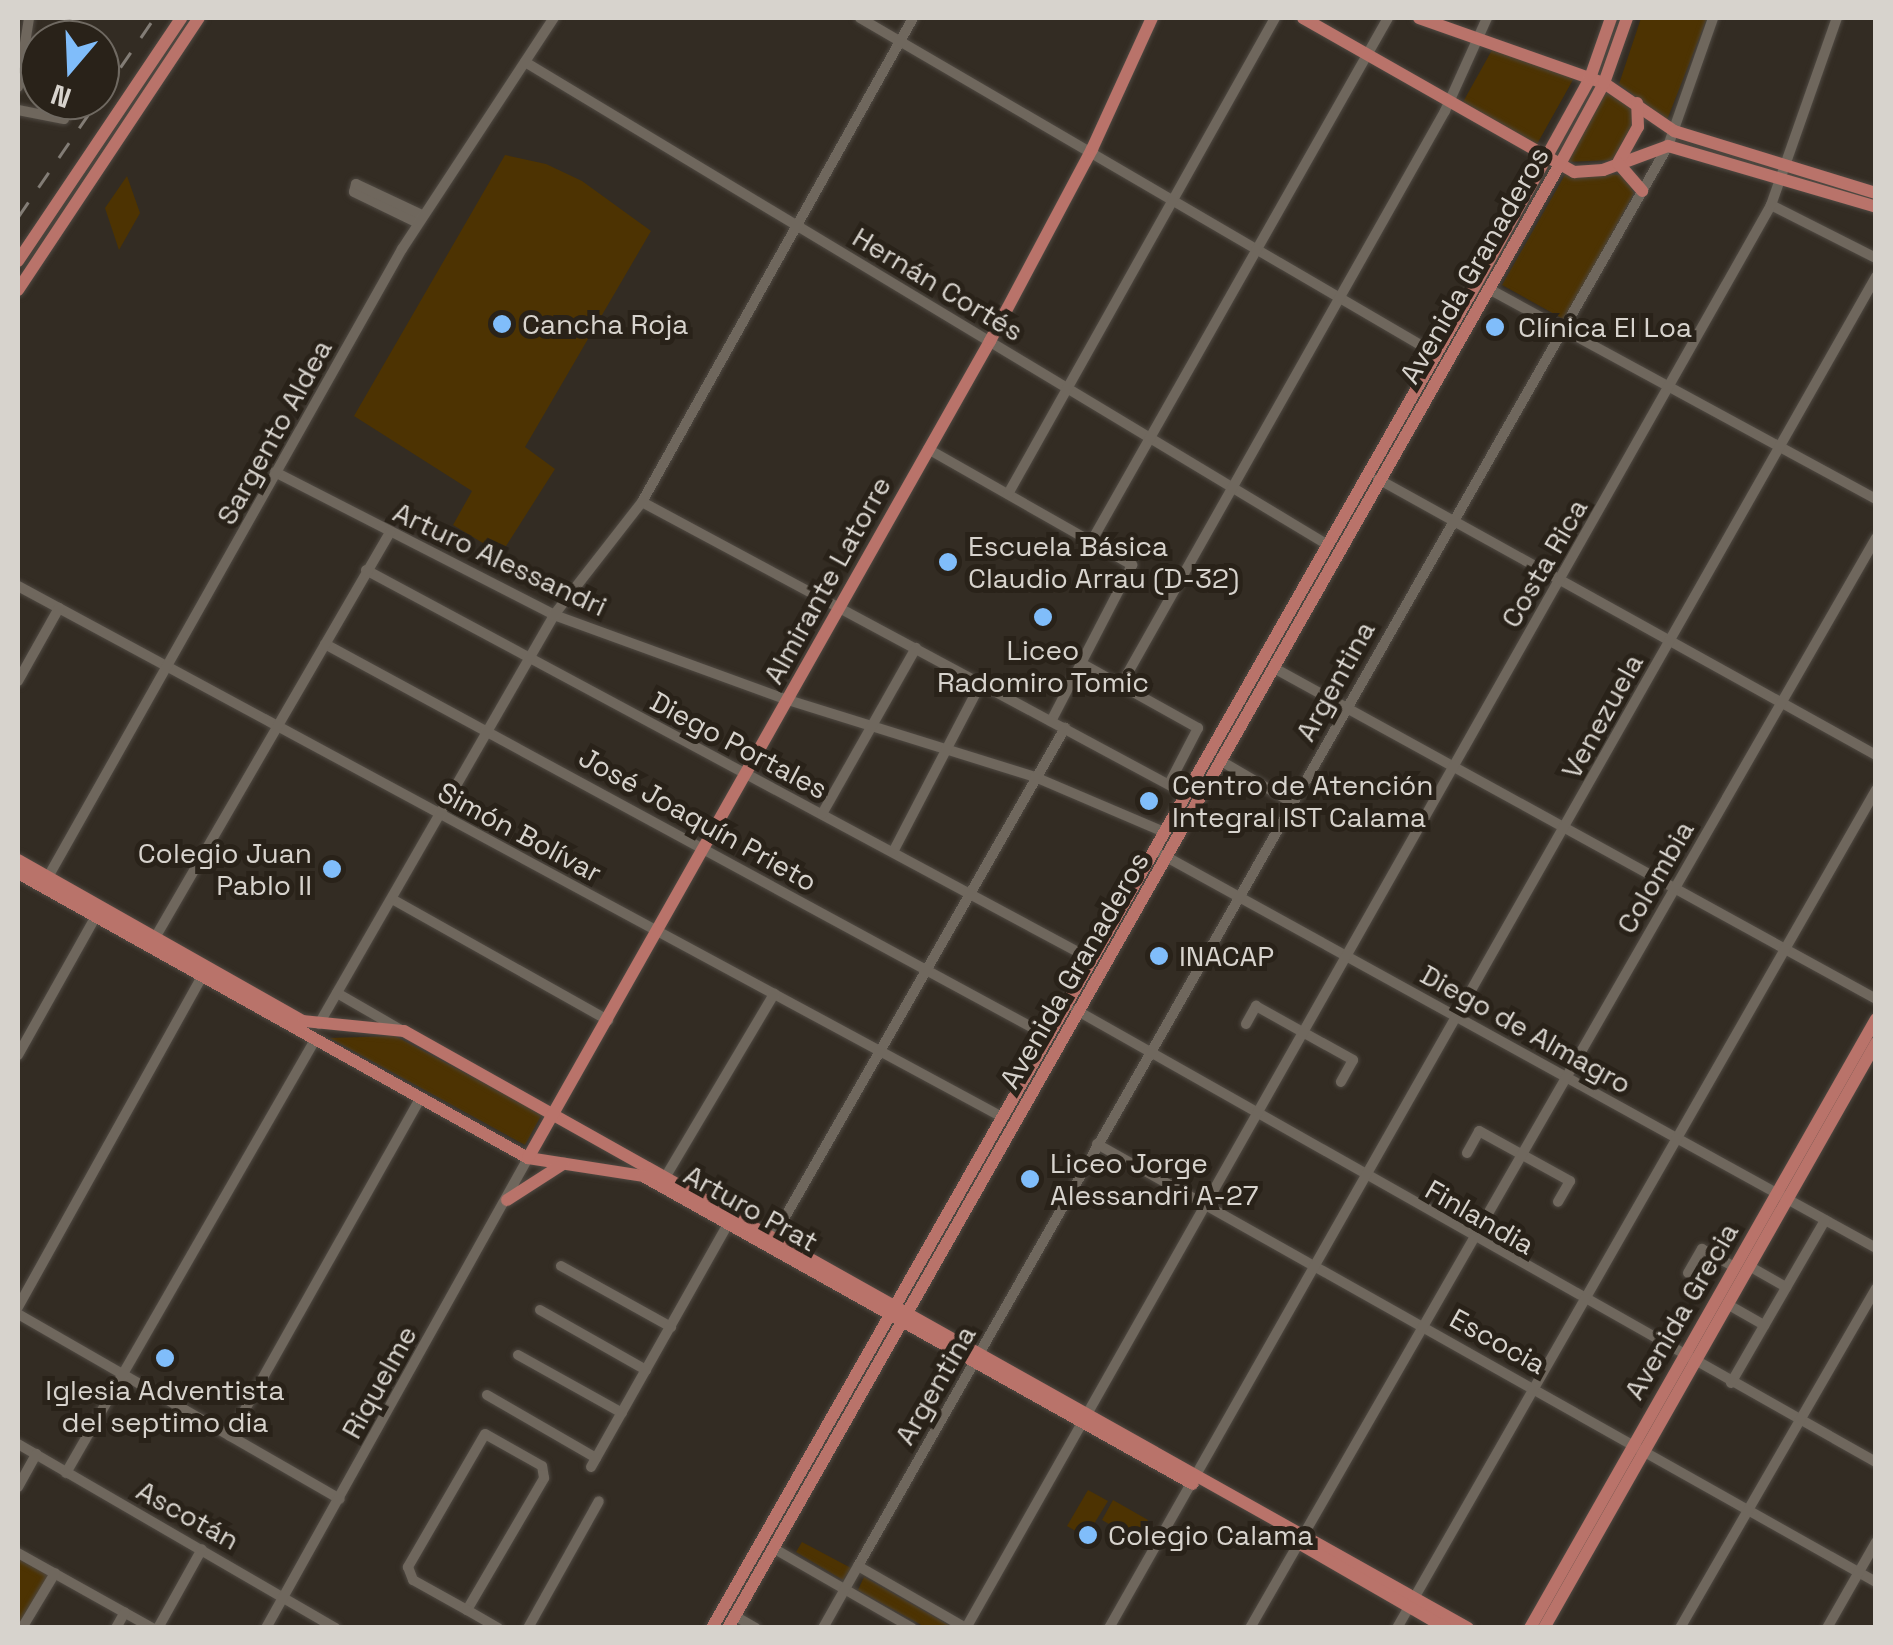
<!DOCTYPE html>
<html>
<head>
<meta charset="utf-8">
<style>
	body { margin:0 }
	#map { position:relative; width:1893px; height:1645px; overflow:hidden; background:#332c23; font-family:"Space Grotesk",sans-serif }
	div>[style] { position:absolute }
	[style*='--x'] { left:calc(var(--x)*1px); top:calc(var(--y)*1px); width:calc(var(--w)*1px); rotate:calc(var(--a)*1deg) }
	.green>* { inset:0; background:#4d3302 }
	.roads { filter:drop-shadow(0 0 2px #4f4942) drop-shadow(0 0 2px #4f4942) }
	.minor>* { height:10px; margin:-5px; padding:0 5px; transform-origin:5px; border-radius:5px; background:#6f675d }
	.major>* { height:12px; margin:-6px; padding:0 6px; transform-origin:6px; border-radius:6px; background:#b9736a }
	.rail>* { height:2.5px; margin-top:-1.25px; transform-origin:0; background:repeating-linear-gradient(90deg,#837d76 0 18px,transparent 0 36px) }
	.dots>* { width:28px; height:28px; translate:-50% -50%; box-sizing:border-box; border:5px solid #292219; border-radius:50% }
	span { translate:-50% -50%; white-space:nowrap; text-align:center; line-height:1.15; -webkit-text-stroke:10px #292219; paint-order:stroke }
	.street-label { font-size:28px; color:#d7d3cd }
	.poi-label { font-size:28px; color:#d7d3cd }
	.left { translate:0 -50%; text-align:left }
	.right { translate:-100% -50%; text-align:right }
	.frame { position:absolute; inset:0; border:20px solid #d7d3cd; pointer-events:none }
	.north { position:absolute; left:20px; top:20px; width:100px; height:100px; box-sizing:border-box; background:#292219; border:2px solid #6f6961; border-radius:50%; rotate:199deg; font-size:28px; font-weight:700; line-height:40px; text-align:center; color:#d7d3cd }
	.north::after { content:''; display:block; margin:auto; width:35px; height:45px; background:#80bdfa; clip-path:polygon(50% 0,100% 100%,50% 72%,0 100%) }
</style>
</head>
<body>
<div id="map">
	<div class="green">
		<div style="clip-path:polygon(1641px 18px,1707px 18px,1667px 120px,1619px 84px)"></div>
		<div style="clip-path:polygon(1492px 50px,1574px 78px,1537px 144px,1463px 102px)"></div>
		<div style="clip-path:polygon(1606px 92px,1632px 108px,1631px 133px,1613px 160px,1566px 162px)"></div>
		<div style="clip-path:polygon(505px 155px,546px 164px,582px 181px,651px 231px,525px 447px,555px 469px,501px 554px,453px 525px,472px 491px,354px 416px)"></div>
		<div style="clip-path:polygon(1566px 173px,1624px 175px,1634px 193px,1565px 320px,1502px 285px)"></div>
		<div style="clip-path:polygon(127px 176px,140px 213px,119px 250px,105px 208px)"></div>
		<div style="clip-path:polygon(395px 1036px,542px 1114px,525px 1145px,330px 1038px)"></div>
		<div style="clip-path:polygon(1088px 1490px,1108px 1501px,1086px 1537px,1067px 1526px)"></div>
		<div style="clip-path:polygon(1113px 1500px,1148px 1520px,1137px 1540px,1102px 1520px)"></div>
		<div style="clip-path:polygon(802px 1542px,851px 1568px,843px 1580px,796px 1552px)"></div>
		<div style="clip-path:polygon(18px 1557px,51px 1576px,18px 1627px)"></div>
		<div style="clip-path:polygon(864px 1577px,952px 1627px,925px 1627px,858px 1590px)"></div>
	</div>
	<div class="roads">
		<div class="minor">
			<div style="--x:860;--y:18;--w:667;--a:30.26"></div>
			<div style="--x:525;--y:62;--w:937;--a:31.03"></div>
			<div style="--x:18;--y:87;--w:70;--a:-80.9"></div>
			<div style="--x:18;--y:110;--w:47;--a:11.1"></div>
			<div style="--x:356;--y:184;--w:8;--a:104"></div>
			<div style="--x:354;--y:192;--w:71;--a:25.8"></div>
			<div style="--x:356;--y:184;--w:73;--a:25.2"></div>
			<div style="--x:1771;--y:205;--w:118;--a:26.8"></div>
			<div style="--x:1489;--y:289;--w:440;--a:28.5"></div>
			<div style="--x:928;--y:449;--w:235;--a:29.6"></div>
			<div style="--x:1132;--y:565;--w:176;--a:117.4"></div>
			<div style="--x:275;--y:472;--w:314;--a:27.1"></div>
			<div style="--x:554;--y:615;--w:249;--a:20"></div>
			<div style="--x:788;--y:700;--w:259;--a:17.3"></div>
			<div style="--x:1035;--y:777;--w:140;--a:23.1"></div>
			<div style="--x:1378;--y:479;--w:569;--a:29"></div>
			<div style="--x:1008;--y:494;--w:546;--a:-60.71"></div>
			<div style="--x:642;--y:502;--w:617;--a:28.23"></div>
			<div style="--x:1091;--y:542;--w:602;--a:-60.46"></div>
			<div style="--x:366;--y:570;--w:823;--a:28.22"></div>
			<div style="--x:18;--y:586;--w:1118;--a:28.35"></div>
			<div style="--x:325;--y:644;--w:822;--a:28.47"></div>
			<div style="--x:1081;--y:663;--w:134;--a:29.1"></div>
			<div style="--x:1198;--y:728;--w:63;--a:117.4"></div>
			<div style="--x:1274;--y:668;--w:687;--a:28.8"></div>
			<div style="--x:18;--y:681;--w:84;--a:-60.7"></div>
			<div style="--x:1121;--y:685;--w:659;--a:-60.56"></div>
			<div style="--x:1445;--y:111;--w:102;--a:-65.7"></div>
			<div style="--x:1221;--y:761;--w:83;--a:30.3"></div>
			<div style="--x:822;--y:814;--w:191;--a:-60.5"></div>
			<div style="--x:893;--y:852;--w:191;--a:-62.5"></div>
			<div style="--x:1163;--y:855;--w:814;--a:28.86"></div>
			<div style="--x:48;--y:877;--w:721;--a:-60.59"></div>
			<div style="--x:402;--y:249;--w:277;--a:-56.7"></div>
			<div style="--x:392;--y:899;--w:248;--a:29.3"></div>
			<div style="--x:156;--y:936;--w:467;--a:-59.9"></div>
			<div style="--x:337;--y:993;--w:74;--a:30"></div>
			<div style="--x:1076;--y:1010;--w:919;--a:29.47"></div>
			<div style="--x:319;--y:1024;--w:472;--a:-60.1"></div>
			<div style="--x:554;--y:615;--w:143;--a:-52.1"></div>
			<div style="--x:642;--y:502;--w:555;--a:-60.75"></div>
			<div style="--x:1246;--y:1024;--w:21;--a:-61"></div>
			<div style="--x:1256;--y:1006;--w:111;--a:29.1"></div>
			<div style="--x:1353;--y:1060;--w:25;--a:119"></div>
			<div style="--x:18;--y:1055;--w:159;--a:-60.7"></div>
			<div style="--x:1097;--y:1144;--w:894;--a:29.35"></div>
			<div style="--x:1467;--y:1153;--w:25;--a:-61"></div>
			<div style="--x:1479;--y:1131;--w:104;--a:28.8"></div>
			<div style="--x:1570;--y:1181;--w:24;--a:120"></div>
			<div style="--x:666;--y:1176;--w:212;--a:-59.3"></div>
			<div style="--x:773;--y:1238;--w:588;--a:-60.21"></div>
			<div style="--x:561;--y:1266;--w:126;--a:29"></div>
			<div style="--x:1749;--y:1266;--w:43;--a:29.6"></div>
			<div style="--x:1688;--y:1273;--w:28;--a:-60"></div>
			<div style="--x:1702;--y:1249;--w:38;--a:29"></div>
			<div style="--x:1727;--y:1304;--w:43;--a:29.6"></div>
			<div style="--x:18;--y:1307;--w:378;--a:-60.9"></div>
			<div style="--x:540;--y:1310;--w:122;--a:29.5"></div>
			<div style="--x:18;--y:1314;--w:371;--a:29.9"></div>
			<div style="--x:518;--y:1355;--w:119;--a:29.1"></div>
			<div style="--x:1731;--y:1383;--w:188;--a:-60"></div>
			<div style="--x:487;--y:1395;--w:126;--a:30"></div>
			<div style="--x:230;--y:1436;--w:387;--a:-60.6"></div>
			<div style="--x:18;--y:1444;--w:367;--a:30.1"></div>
			<div style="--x:591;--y:1467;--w:279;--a:-60.6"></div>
			<div style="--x:66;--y:1473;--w:499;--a:-60.1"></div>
			<div style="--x:18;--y:1487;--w:38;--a:-61"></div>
			<div style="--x:773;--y:1548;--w:160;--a:29.9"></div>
			<div style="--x:18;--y:1553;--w:154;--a:29.2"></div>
			<div style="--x:858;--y:1566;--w:1635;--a:-60.3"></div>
			<div style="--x:1668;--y:146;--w:136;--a:-70.6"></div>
			<div style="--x:467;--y:1610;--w:153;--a:-59.7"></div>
			<div style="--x:544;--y:1478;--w:12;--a:-99"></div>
			<div style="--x:542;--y:1466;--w:65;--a:-150.7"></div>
			<div style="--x:485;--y:1434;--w:154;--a:120.1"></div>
			<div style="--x:408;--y:1567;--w:14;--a:69"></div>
			<div style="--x:413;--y:1580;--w:62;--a:29.1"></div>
			<div style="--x:467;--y:1610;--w:36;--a:30"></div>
			<div style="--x:735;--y:1616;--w:24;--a:30"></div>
			<div style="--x:22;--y:1628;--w:64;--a:-59"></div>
			<div style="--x:116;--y:1628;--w:18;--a:-61"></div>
			<div style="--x:158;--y:1628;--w:90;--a:-60.9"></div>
			<div style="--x:266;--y:1628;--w:538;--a:-60.86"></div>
			<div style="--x:528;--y:1628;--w:145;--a:-60.8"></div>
			<div style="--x:823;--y:1628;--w:71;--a:-60.6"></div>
			<div style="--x:858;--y:1566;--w:125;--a:29.9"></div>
			<div style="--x:966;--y:1628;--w:1635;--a:-60.5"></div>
			<div style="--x:1771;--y:205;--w:198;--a:-70.6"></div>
			<div style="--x:1109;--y:1628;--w:1554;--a:-60.42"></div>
			<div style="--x:1250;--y:1628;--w:1257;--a:-60.13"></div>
			<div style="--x:1397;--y:1628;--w:965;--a:-60.25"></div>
			<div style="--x:1680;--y:1628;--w:392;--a:-60"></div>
			<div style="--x:1827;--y:1628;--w:99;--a:-60.3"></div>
		</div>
		<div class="major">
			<div style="--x:1303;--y:18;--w:312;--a:29.6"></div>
			<div style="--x:1574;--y:172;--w:29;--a:-4"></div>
			<div style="--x:1603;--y:170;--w:69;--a:-20.3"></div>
			<div style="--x:1668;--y:146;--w:217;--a:16.3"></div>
			<div style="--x:1419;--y:18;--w:196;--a:19.4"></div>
			<div style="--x:1604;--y:83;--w:85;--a:34.4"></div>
			<div style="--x:1674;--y:131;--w:211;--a:17.1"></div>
			<div style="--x:1619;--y:161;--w:39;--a:-61"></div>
			<div style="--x:1638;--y:127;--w:24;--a:-92"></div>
			<div style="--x:1618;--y:163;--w:37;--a:49"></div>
			<div style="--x:18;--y:261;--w:293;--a:-56.1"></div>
			<div style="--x:18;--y:290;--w:327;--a:-56.4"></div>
			<div style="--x:18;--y:860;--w:327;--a:29.5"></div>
			<div style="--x:303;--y:1021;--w:101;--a:5.7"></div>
			<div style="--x:404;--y:1031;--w:1220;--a:29.3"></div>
			<div style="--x:18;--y:873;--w:584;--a:29.2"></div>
			<div style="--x:528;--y:1158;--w:116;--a:8.9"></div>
			<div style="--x:643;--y:1176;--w:630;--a:29.25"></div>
			<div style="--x:528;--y:1158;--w:939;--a:-60.51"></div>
			<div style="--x:990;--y:341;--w:217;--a:-62"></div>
			<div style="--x:1092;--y:149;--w:144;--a:-65.4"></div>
			<div style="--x:507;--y:1200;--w:67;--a:-32.7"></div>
			<div style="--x:1302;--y:1545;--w:166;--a:30"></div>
			<div style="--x:712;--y:1628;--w:1536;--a:-60.38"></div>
			<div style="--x:1471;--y:293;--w:246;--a:-61"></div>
			<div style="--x:1590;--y:78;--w:64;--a:-70.7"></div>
			<div style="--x:728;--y:1628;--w:1682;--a:-60.39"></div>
			<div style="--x:1559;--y:166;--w:94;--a:-61.5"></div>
			<div style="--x:1604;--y:83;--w:69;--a:-70.5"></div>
			<div style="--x:1530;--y:1628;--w:700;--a:-60.4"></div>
			<div style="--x:1544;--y:1628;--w:673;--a:-60.42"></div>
		</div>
	</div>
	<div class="rail">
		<div style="--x:100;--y:97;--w:96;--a:-55.6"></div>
		<div style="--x:18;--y:217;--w:142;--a:-55.6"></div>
	</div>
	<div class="dots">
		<div style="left:502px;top:324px;background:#80bdfa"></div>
		<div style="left:1495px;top:327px;background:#80bdfa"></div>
		<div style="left:948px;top:562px;background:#80bdfa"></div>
		<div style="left:1043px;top:617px;background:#80bdfa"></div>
		<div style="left:1149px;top:801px;background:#80bdfa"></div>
		<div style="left:332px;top:869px;background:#80bdfa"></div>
		<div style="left:1159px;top:956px;background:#80bdfa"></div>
		<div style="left:1030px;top:1179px;background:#80bdfa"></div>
		<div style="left:165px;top:1358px;background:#80bdfa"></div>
		<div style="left:1088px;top:1535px;background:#80bdfa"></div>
	</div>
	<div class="street-label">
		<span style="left:1474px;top:265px;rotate:-60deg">Avenida Granaderos</span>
		<span style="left:938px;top:284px;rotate:31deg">Hernán Cortés</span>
		<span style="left:274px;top:432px;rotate:-61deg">Sargento Aldea</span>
		<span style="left:500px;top:559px;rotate:25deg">Arturo Alessandri</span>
		<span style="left:1544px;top:563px;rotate:-60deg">Costa Rica</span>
		<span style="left:827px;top:580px;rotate:-61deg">Almirante Latorre</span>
		<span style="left:1335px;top:681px;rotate:-61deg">Argentina</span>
		<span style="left:1602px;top:716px;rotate:-61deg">Venezuela</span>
		<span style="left:739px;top:745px;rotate:28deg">Diego Portales</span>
		<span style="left:698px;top:819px;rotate:29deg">José Joaquín Prieto</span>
		<span style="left:520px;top:832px;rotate:28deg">Simón Bolívar</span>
		<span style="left:1655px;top:877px;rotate:-60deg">Colombia</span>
		<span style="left:1074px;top:970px;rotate:-60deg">Avenida Granaderos</span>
		<span style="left:1526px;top:1029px;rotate:29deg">Diego de Almagro</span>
		<span style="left:751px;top:1208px;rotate:29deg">Arturo Prat</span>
		<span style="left:1480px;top:1217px;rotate:30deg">Finlandia</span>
		<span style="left:1681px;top:1311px;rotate:-60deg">Avenida Grecia</span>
		<span style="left:1498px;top:1341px;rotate:29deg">Escocia</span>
		<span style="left:379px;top:1382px;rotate:-61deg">Riquelme</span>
		<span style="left:935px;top:1385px;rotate:-60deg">Argentina</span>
		<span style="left:188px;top:1515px;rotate:29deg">Ascotán</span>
	</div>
	<div class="poi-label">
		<span class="left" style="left:522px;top:324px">Cancha Roja</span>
		<span class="left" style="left:1518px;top:327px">Clínica El Loa</span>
		<span class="left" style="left:968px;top:562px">Escuela Básica<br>Claudio Arrau (D-32)</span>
		<span style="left:1043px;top:666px">Liceo<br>Radomiro Tomic</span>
		<span class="left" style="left:1172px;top:801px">Centro de Atención<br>Integral IST Calama</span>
		<span class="right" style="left:312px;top:869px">Colegio Juan<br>Pablo II</span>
		<span class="left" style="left:1179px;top:956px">INACAP</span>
		<span class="left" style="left:1050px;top:1179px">Liceo Jorge<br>Alessandri A-27</span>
		<span style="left:165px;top:1406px">Iglesia Adventista<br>del septimo dia</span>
		<span class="left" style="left:1108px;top:1535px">Colegio Calama</span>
	</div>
	<div class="frame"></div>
	<div class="north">N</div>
</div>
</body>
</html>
